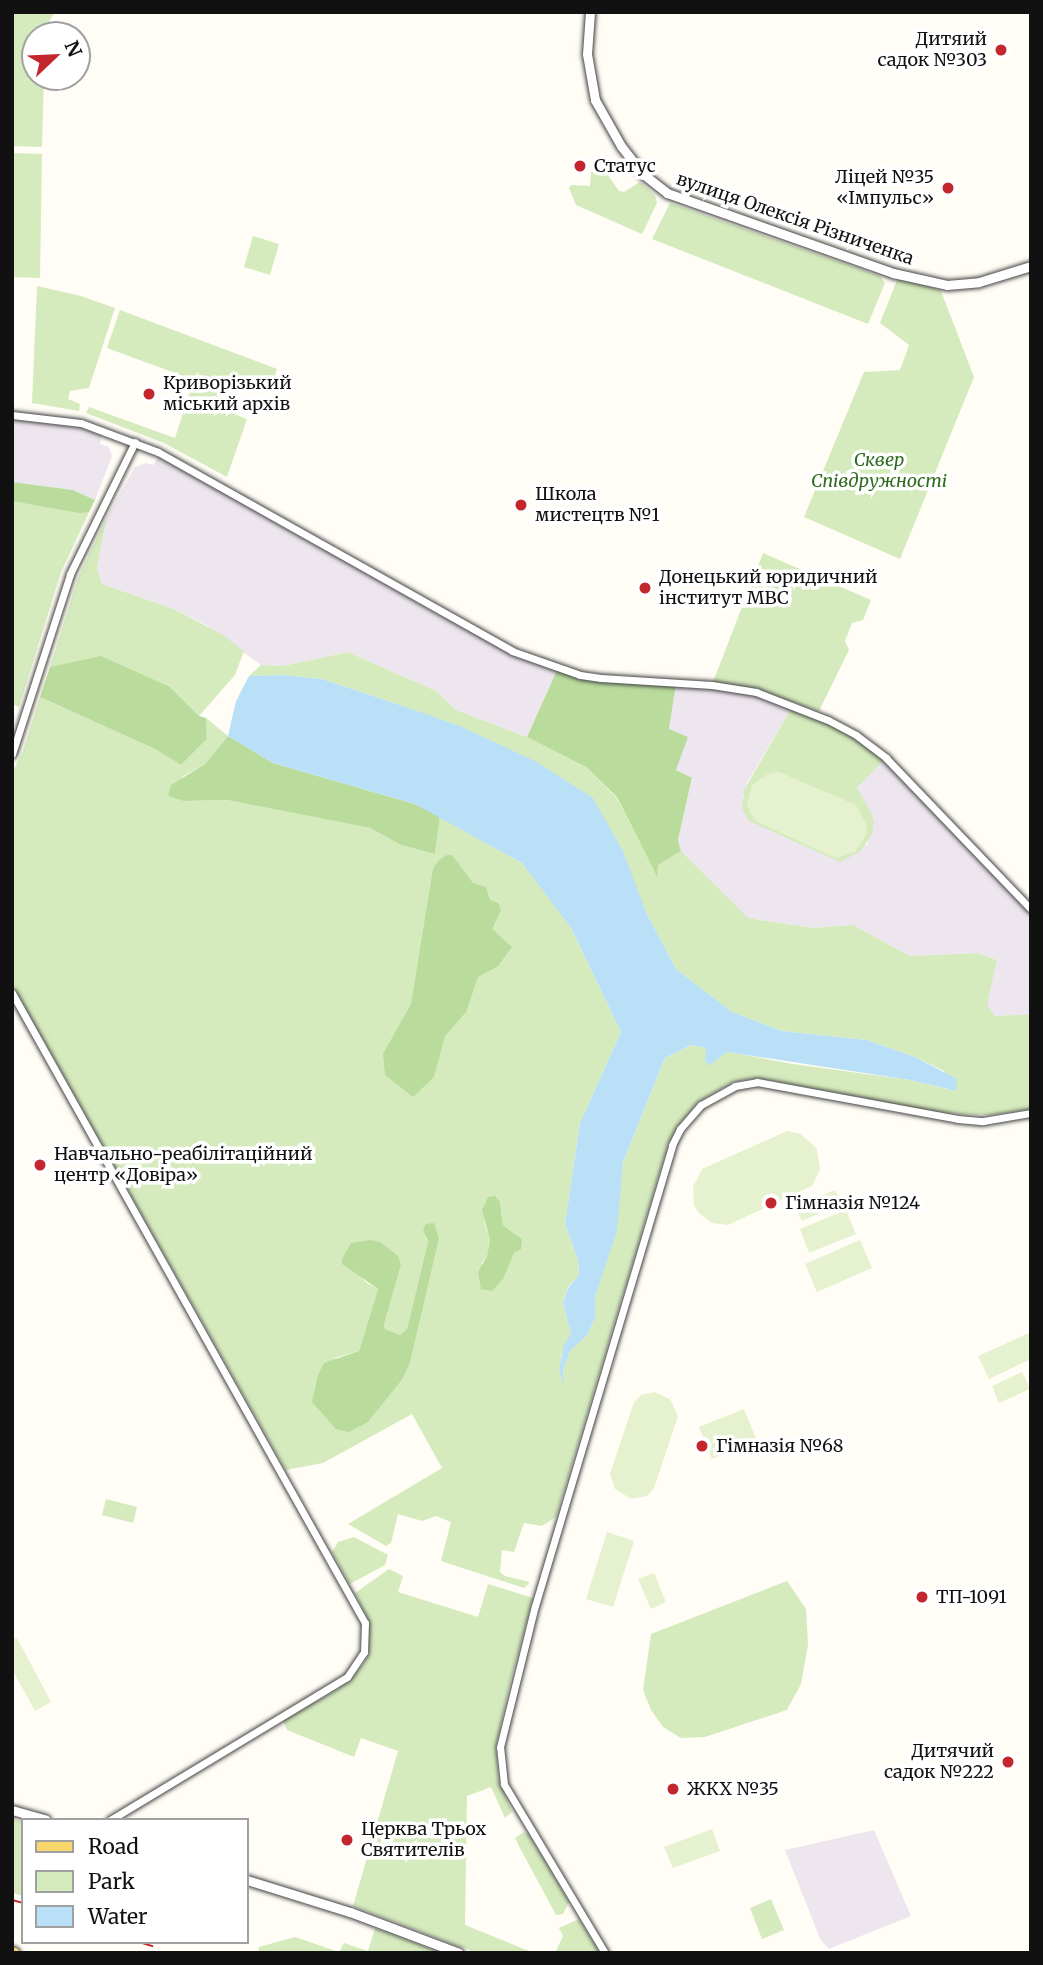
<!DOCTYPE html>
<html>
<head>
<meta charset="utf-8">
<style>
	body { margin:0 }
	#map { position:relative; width:1043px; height:1965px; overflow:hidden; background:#fffdf5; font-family:Merriweather,serif }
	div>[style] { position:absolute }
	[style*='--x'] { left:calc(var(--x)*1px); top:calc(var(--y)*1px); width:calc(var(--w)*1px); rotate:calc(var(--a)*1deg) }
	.industrial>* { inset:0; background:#eee6ef }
	.green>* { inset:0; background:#d5ebbd }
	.forest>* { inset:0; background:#b9dc9c }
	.pitch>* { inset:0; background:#e6f2cf }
	.water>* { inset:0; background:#b9e0f7 }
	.roads { filter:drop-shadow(0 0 2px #444) drop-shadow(0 0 2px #444) }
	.minor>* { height:7px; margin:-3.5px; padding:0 3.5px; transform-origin:3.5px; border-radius:3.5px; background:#fff }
	.tertiary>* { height:9px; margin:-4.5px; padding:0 4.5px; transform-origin:4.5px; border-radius:4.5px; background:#fff }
	.primary>* { height:10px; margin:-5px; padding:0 5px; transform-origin:5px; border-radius:5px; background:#f9d66b }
	.tram>* { height:2px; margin:-1px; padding:0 1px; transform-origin:1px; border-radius:1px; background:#c4262e }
	.dots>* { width:19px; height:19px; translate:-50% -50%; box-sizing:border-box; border:4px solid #fff; border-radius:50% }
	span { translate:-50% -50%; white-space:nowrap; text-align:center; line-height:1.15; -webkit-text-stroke:7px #fff; paint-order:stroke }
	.poi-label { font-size:18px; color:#111 }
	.right { translate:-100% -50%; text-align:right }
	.left { translate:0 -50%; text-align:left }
	.street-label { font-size:18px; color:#111 }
	.park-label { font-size:18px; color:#2f6b1f; font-style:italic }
	.frame { position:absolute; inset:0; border:14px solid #111; pointer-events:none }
	.legend { position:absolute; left:21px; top:1818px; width:228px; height:126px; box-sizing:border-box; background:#fff; border:2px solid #a0a0a0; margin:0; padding:9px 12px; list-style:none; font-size:21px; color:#111 }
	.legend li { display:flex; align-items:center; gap:14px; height:35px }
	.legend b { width:35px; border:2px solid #a0a0a0 }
	.north { position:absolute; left:21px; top:21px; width:70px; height:70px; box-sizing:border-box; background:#fff; border:2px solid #a0a0a0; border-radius:50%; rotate:67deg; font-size:19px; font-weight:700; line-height:28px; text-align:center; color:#111 }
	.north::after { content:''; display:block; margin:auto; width:24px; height:32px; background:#c4262e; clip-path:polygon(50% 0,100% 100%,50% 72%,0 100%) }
</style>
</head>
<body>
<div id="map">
	<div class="industrial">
		<div style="clip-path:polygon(12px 415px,103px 429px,100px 444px,109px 447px,112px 456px,95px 500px,73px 490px,12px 482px)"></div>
		<div style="clip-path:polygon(161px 453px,511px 651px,558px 668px,527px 737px,456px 710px,436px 691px,348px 652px,283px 666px,261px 665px,204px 624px,174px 609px,102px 584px,97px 568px,107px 517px,135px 467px,146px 463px,153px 465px)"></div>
		<div style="clip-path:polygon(676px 684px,736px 688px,793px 705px,747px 783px,742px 798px,867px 845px,874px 823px,857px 788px,886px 758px,1031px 909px,1031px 1014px,995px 1016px,986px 1005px,997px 960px,978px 953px,910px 956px,853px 925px,813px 928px,747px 918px,681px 851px,678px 840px,692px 779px,676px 770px,669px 729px)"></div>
		<div style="clip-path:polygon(874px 1830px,911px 1916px,829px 1949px,821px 1941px,785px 1850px)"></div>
	</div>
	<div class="green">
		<div style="clip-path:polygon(12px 12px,55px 12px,46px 26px,44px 35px,35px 35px,35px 77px,44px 77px,42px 147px,12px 146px)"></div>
		<div style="clip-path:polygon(12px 153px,42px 154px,40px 278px,12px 277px)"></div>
		<div style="clip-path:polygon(603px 168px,619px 191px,624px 192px,640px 182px,655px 195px,657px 203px,642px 234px,576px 205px,569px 188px,571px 185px,590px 186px,591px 172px)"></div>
		<div style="clip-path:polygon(670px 203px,880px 276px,885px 283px,868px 324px,652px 239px)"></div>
		<div style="clip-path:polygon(253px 236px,279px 244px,270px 275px,244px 267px)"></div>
		<div style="clip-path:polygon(899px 275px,941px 291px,974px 377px,900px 559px,804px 517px,864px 372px,900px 370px,909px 345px,880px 323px)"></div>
		<div style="clip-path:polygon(37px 286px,81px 296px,115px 308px,89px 388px,70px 391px,68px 399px,80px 404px,79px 411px,32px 403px)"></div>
		<div style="clip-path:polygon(120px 310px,277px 369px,271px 388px,236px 376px,224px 410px,247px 419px,227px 477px,164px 443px,86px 413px,89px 407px,175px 438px,194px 380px,107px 348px)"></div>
		<div style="clip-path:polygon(12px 501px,89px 512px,61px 572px,19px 707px,12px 704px)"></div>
		<div style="clip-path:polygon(107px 517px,97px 568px,102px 584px,174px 609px,223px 635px,244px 651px,235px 675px,199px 716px,170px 687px,50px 667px,78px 578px)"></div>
		<div style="clip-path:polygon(763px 553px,871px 600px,863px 620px,852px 623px,845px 641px,849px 650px,819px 711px,773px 695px,713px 682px)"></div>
		<div style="clip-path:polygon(evenodd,348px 652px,436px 691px,456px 710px,527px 737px,586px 767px,617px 798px,656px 875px,658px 865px,681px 851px,748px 918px,813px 928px,853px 925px,910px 956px,978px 953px,997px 960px,987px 1005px,995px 1016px,1031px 1014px,1031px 1109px,989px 1115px,941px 1113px,757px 1078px,733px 1082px,698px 1102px,677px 1127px,668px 1144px,556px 1517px,542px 1526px,524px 1523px,514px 1552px,502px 1550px,500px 1572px,505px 1576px,530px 1582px,524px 1588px,441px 1561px,451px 1522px,436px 1516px,422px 1521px,398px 1514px,391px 1543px,386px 1546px,348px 1524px,442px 1468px,412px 1414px,323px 1463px,286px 1470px,12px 984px,12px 773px,23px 751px,40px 697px,155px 749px,181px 765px,207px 739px,206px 718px,228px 736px,205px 764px,182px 777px,184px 801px,227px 800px,370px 828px,401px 845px,435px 854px,440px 817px,522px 863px,571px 928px,621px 1032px,580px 1123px,565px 1224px,578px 1260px,579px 1275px,568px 1287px,563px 1303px,571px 1334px,561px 1357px,564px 1381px,563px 1371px,570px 1350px,587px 1335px,595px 1319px,595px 1297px,616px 1231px,623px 1162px,665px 1058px,691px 1045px,793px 1064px,910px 1080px,955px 1091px,944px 1071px,915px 1057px,867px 1040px,782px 1031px,732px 1012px,676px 969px,646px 912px,406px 707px,322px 679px,283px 675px,249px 676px,261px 665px,283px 666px,348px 652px,500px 1202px,503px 1225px,517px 1235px,514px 1253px,508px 1264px,481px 1264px,487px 1256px,490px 1240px,484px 1221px,500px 1202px,348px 652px,425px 1237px,439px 1239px,410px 1363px,402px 1380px,368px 1422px,335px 1358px,359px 1351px,378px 1289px,367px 1283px,342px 1259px,349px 1250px,401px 1265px,384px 1325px,385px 1329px,400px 1335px,407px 1329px,428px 1242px,425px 1237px)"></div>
		<div style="clip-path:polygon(793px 705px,828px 720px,886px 758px,857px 788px,871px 812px,874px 823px,872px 834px,861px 851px,840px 862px,749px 821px,742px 808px,744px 790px)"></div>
		<div style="clip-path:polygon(106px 1499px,137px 1507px,133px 1523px,102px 1515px)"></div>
		<div style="clip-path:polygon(354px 1537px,388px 1555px,385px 1565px,350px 1584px,332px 1552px,338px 1542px)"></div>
		<div style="clip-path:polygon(389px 1569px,403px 1576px,398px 1592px,478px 1617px,488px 1584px,533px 1598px,510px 1682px,496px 1746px,498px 1778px,512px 1812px,505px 1818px,491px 1787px,467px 1796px,465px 1925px,534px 1953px,477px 1953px,353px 1906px,398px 1751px,361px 1738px,354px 1757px,287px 1730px,283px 1720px,334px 1692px,350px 1680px,364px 1664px,369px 1653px,369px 1622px,355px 1593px)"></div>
		<div style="clip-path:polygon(787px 1581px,806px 1609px,808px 1645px,801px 1684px,787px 1710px,705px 1737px,681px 1738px,663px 1727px,651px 1710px,643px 1690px,651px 1634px)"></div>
		<div style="clip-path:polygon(12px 1819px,23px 1822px,23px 1896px,12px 1893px)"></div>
		<div style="clip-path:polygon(524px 1832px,529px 1835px,569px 1902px,563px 1914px,556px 1915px,520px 1848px,515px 1838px)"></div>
		<div style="clip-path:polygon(771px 1899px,784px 1930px,762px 1939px,750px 1908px)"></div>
		<div style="clip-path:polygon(579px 1919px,600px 1953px,555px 1953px,563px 1936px,559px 1928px)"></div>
		<div style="clip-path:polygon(375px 1928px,441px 1953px,258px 1953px,259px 1947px,295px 1937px,339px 1952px,344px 1943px,368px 1951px)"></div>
	</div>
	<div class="forest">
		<div style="clip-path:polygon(12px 482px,73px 490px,95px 500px,89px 512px,79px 513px,12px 501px)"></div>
		<div style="clip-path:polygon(101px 656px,170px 687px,199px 716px,206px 718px,207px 739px,181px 765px,155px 749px,40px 697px,50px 667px)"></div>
		<div style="clip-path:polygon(558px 668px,580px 675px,676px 684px,669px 729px,688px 737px,676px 770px,692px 778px,678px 840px,681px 851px,658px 865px,657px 877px,617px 797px,586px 767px,527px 737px)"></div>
		<div style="clip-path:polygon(228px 736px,273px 763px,415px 804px,440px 817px,435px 854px,401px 845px,370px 828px,227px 800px,184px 801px,168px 796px,171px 785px,205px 764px)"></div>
		<div style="clip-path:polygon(447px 855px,452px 855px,473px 883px,486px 887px,490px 900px,498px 903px,501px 910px,492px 929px,512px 947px,498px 966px,478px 977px,466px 1012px,445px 1036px,434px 1077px,413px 1097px,385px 1075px,383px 1054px,411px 1004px,433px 869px,439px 860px)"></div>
		<div style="clip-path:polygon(495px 1196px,500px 1202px,503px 1225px,522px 1239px,521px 1249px,514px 1253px,503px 1279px,492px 1291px,481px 1289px,478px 1272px,487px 1256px,490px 1240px,482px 1210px,488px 1197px)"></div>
		<div style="clip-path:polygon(434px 1223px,439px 1239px,410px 1363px,402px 1380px,368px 1422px,349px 1432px,336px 1429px,312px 1402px,318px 1375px,324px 1363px,359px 1351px,378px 1289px,342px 1264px,342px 1259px,351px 1243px,371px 1240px,380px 1242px,398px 1256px,401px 1265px,384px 1325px,385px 1329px,400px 1335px,407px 1329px,426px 1250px,428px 1242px,423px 1229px,426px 1224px)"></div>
	</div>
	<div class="pitch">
		<div style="clip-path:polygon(779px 772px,856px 805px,867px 826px,866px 835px,855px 852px,837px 858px,831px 856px,754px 820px,747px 805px,752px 785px,768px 774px)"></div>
		<div style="clip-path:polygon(787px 1131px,801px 1134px,817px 1149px,820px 1169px,812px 1186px,728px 1225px,712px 1223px,699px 1213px,694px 1205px,693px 1187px,702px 1169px)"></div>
		<div style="clip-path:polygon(835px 1190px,841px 1204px,802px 1221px,795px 1207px)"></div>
		<div style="clip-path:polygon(846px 1210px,856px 1234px,809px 1253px,800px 1229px)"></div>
		<div style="clip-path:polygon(860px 1240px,872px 1268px,817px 1292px,805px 1264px)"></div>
		<div style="clip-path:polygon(1031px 1332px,1031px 1359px,989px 1379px,978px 1356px)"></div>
		<div style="clip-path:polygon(1022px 1372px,1030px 1389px,999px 1403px,992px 1386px)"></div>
		<div style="clip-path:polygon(654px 1392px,670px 1399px,678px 1416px,654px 1488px,647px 1496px,631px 1499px,615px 1489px,610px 1474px,634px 1402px,641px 1395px)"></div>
		<div style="clip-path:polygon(744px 1409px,757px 1441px,712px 1459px,699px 1427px)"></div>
		<div style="clip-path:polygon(607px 1532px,634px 1541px,613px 1607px,586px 1599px)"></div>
		<div style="clip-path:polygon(654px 1573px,666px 1602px,651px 1609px,638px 1579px)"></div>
		<div style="clip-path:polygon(17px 1638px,51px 1702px,35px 1711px,12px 1669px,12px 1640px)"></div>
		<div style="clip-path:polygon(712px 1829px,720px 1851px,673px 1868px,664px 1847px)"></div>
	</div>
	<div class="water">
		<div style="clip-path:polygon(283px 675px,322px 679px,406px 707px,462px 727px,537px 762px,593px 798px,623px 851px,646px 912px,676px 969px,732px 1012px,782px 1031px,867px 1040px,915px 1057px,957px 1079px,956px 1091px,910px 1080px,727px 1052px,709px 1066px,705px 1060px,706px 1048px,691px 1045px,665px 1058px,623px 1162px,617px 1231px,595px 1297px,595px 1319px,587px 1335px,570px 1351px,563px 1371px,564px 1385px,559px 1370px,564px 1345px,571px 1334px,563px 1303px,568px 1288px,579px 1275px,578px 1260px,565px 1224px,580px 1123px,621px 1032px,571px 928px,522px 863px,415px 804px,273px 763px,228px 736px,236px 701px,249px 676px)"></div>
	</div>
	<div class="roads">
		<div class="minor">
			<div style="--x:12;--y:415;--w:69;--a:6.6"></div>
			<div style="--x:81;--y:423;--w:82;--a:20.6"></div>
			<div style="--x:158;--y:452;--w:406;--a:29.3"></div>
			<div style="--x:512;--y:651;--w:72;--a:19.4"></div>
			<div style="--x:580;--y:675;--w:21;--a:8"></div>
			<div style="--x:601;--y:678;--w:111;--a:3.6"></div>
			<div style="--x:712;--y:685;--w:45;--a:9"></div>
			<div style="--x:756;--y:692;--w:77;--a:21.3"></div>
			<div style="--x:828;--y:720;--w:32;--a:28"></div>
			<div style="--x:856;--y:735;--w:38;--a:37"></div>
			<div style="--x:886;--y:758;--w:209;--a:46.2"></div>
			<div style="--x:12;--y:754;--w:189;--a:-72.1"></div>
			<div style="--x:70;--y:574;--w:147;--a:-63.8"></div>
			<div style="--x:12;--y:993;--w:722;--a:60.74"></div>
			<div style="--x:365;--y:1623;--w:29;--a:92"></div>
			<div style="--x:364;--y:1652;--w:30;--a:124"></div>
			<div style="--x:347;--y:1677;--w:277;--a:148.9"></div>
			<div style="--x:605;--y:1953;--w:197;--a:-120.9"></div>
			<div style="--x:504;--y:1784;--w:37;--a:-96"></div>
			<div style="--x:500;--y:1747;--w:145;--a:-76.1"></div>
			<div style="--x:535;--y:1606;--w:481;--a:-73.4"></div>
			<div style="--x:672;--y:1145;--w:18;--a:-63"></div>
			<div style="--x:680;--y:1129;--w:32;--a:-49"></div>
			<div style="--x:701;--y:1105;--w:39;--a:-29"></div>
			<div style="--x:735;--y:1086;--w:22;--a:-10"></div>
			<div style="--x:757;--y:1082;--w:204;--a:10.4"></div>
			<div style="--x:958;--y:1119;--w:25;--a:5"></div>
			<div style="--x:983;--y:1121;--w:49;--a:-9.5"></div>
		</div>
		<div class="tertiary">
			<div style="--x:590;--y:12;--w:42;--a:94.1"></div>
			<div style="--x:587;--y:54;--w:47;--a:80.1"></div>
			<div style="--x:595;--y:100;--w:53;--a:60.5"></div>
			<div style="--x:621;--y:146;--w:36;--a:52"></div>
			<div style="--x:643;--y:174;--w:31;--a:38"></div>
			<div style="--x:667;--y:193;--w:240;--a:19.5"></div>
			<div style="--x:893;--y:273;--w:55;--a:12.5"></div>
			<div style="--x:947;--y:285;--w:32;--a:-5"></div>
			<div style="--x:979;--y:282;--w:54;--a:-17.1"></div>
			<div style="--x:12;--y:1810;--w:35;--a:16"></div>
			<div style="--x:247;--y:1880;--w:108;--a:17.3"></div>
			<div style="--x:350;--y:1912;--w:116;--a:20.6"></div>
		</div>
		<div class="primary">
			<div style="--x:12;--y:1952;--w:3;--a:18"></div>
		</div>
	</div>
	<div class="tram">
		<div style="--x:12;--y:1900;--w:11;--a:15"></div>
		<div style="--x:139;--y:1942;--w:14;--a:17"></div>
	</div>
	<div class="dots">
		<div style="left:1001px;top:50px;background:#c4262e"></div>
		<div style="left:580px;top:166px;background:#c4262e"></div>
		<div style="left:948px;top:188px;background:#c4262e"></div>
		<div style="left:149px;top:394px;background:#c4262e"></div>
		<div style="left:521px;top:505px;background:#c4262e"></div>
		<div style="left:645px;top:588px;background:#c4262e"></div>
		<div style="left:40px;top:1165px;background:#c4262e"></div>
		<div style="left:771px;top:1203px;background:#c4262e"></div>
		<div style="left:702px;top:1446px;background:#c4262e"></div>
		<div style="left:922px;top:1597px;background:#c4262e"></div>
		<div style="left:1008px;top:1762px;background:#c4262e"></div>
		<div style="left:673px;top:1789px;background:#c4262e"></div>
		<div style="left:347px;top:1840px;background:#c4262e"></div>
	</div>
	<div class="poi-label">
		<span class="right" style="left:987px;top:50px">Дитяий<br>садок №303</span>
		<span class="left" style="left:594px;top:166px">Статус</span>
		<span class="right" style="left:934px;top:188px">Ліцей №35<br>«Імпульс»</span>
		<span class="left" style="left:163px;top:394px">Криворізький<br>міський архів</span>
		<span class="left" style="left:535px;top:505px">Школа<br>мистецтв №1</span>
		<span class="left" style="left:659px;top:588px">Донецький юридичний<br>інститут МВС</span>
		<span class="left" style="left:54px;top:1165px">Навчально-реабілітаційний<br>центр «Довіра»</span>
		<span class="left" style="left:785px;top:1203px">Гімназія №124</span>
		<span class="left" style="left:716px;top:1446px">Гімназія №68</span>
		<span class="left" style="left:936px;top:1597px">ТП-1091</span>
		<span class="right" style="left:994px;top:1762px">Дитячий<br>садок №222</span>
		<span class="left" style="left:687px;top:1789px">ЖКХ №35</span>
		<span class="left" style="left:361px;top:1840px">Церква Трьох<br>Святителів</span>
	</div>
	<div class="street-label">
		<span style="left:795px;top:219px;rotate:19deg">вулиця Олексія Різниченка</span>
	</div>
	<div class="park-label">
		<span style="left:879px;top:471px">Сквер<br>Співдружності</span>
	</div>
	<div class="frame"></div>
	<ul class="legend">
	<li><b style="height:9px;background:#f9d66b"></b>Road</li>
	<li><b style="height:19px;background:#d5ebbd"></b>Park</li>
	<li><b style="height:19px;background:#b9e0f7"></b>Water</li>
	</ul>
	<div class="north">N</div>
</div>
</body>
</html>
